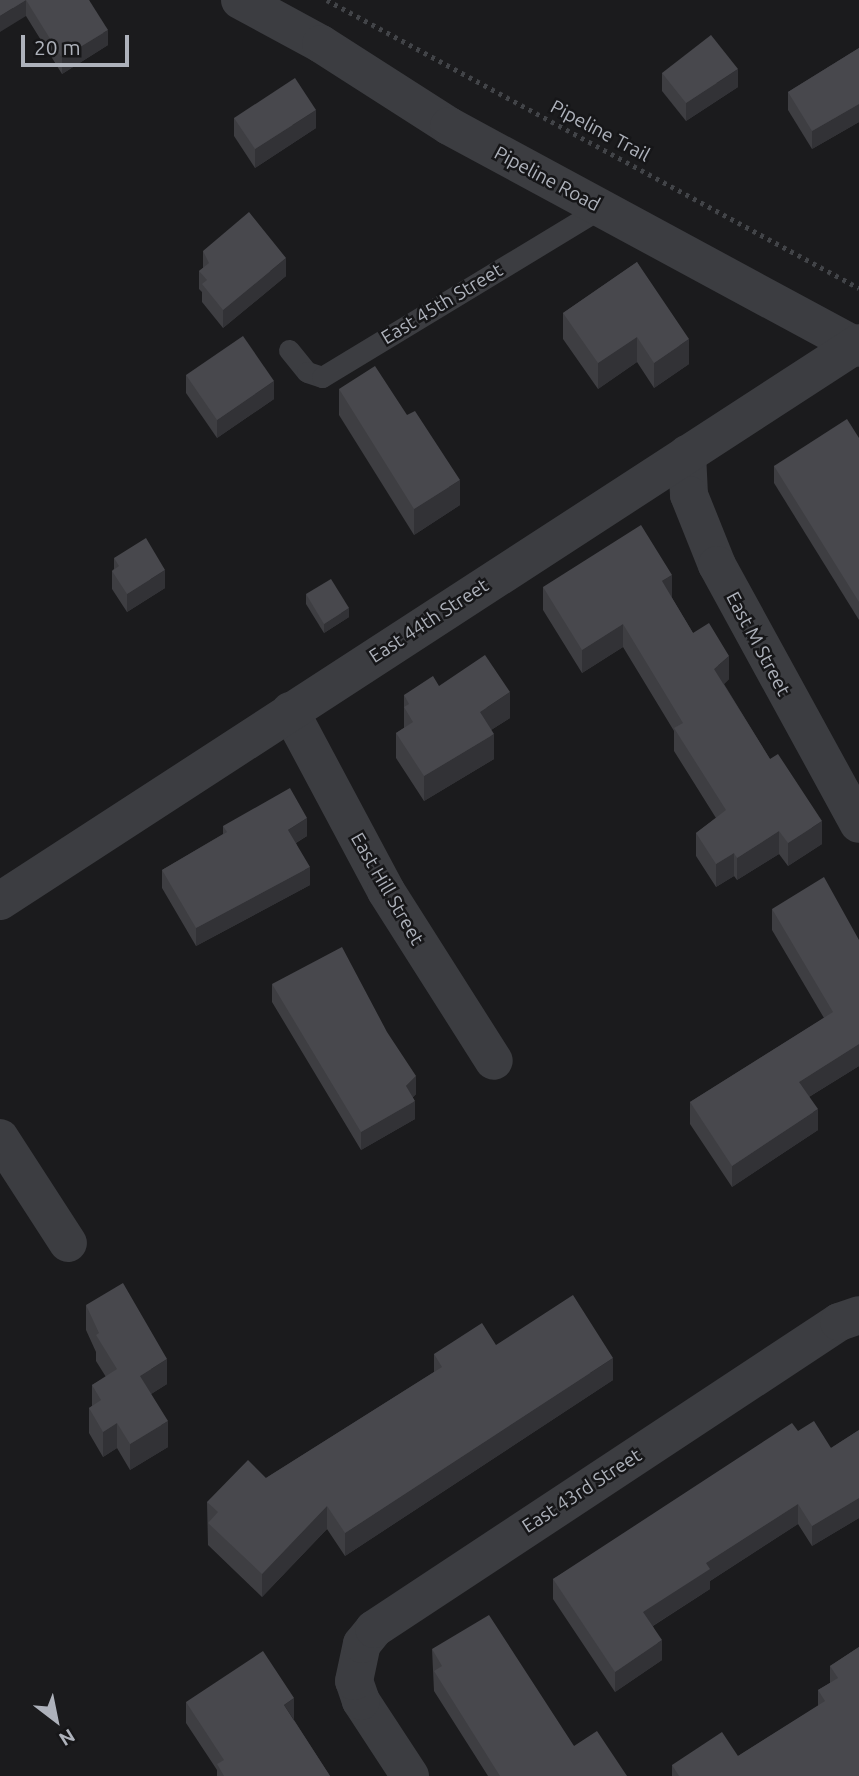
<!DOCTYPE html>
<html>
<head>
<meta charset="utf-8">
<style>
	body { margin:0 }
	#map { position:relative; width:859px; height:1776px; overflow:hidden; background:#1b1b1d; font-family:Ubuntu,sans-serif }
	div>[style] { position:absolute }
	[style*='--x'] { left:calc(var(--x)*1px); top:calc(var(--y)*1px); width:calc(var(--w)*1px); rotate:calc(var(--a)*1deg) }
	.path>* { height:4.5px; margin-top:-2.25px; transform-origin:0; background:repeating-linear-gradient(90deg,#424448 0 3.5px,transparent 0 8.5px) }
	.service>* { height:21px; margin:-10.5px; padding:0 10.5px; transform-origin:10.5px; border-radius:10.5px; background:#3c3d41 }
	.minor>* { height:38px; margin:-19px; padding:0 19px; transform-origin:19px; border-radius:19px; background:#3c3d41 }
	.wall>* { inset:0; background:#3e3e42 }
	.shaded-wall>* { inset:0; background:#323236 }
	.building>* { inset:0; background:#48484d }
	span { translate:-50% -50%; white-space:nowrap; text-align:center; line-height:1.15; -webkit-text-stroke:5px #161618; paint-order:stroke }
	.street-label { font-size:19px; color:#aeb2bb }
	.north { position:absolute; left:21px; top:1685px; width:70px; height:70px; -webkit-text-stroke:5px #161618; paint-order:stroke; rotate:148deg; font-size:19px; font-weight:700; line-height:28px; text-align:center; color:#aeb2bb }
	.north::after { content:''; display:block; margin:auto; width:24px; height:32px; background:#aeb2bb; clip-path:polygon(50% 0,100% 100%,50% 72%,0 100%) }
	.scale { position:absolute; left:21px; top:35px; width:108px; height:32px; box-sizing:border-box; border:4px solid #aeb2bb; border-top:0; padding-left:9px; font-size:21px; line-height:24px; white-space:nowrap; color:#aeb2bb; -webkit-text-stroke:5px #161618; paint-order:stroke }
</style>
</head>
<body>
<div id="map">
	<div class="path">
		<div style="--x:327;--y:0;--w:605;--a:28.43"></div>
	</div>
	<div class="service">
		<div style="--x:289;--y:350;--w:28;--a:51"></div>
		<div style="--x:307;--y:372;--w:16;--a:18"></div>
		<div style="--x:322;--y:377;--w:326;--a:-31.2"></div>
	</div>
	<div class="minor">
		<div style="--x:240;--y:0;--w:92;--a:28.5"></div>
		<div style="--x:321;--y:44;--w:152;--a:32.6"></div>
		<div style="--x:449;--y:126;--w:466;--a:28.4"></div>
		<div style="--x:687;--y:454;--w:41;--a:87.2"></div>
		<div style="--x:689;--y:495;--w:75;--a:68.2"></div>
		<div style="--x:717;--y:565;--w:295;--a:61.3"></div>
		<div style="--x:290;--y:711;--w:204;--a:61.9"></div>
		<div style="--x:386;--y:891;--w:201;--a:57.6"></div>
		<div style="--x:0;--y:901;--w:1024;--a:-33.01"></div>
		<div style="--x:0;--y:1138;--w:125;--a:57.1"></div>
		<div style="--x:410;--y:1776;--w:90;--a:-123.2"></div>
		<div style="--x:361;--y:1701;--w:21;--a:-109"></div>
		<div style="--x:354;--y:1681;--w:38;--a:-78"></div>
		<div style="--x:362;--y:1644;--w:19;--a:-51"></div>
		<div style="--x:374;--y:1629;--w:557;--a:-33.43"></div>
		<div style="--x:839;--y:1322;--w:21;--a:-19"></div>
	</div>
	<div class="wall">
		<div style="clip-path:polygon(0 0,89px 0,108px 45px,62px 74px,26px 16px)"></div>
		<div style="clip-path:polygon(859px 48px,859px 122px,812px 149px,788px 110px,788px 92px)"></div>
		<div style="clip-path:polygon(662px 73px,738px 87px,686px 121px,662px 91px)"></div>
		<div style="clip-path:polygon(234px 118px,316px 128px,255px 168px,234px 136px)"></div>
		<div style="clip-path:polygon(203px 251px,286px 276px,223px 328px,202px 302px,202px 292px,199px 289px,199px 271px,203px 268px)"></div>
		<div style="clip-path:polygon(637px 262px,689px 364px,654px 388px,637px 362px,598px 389px,563px 339px,563px 313px)"></div>
		<div style="clip-path:polygon(186px 375px,274px 399px,217px 438px,186px 393px)"></div>
		<div style="clip-path:polygon(339px 389px,407px 415px,460px 505px,414px 535px,339px 415px)"></div>
		<div style="clip-path:polygon(859px 438px,859px 620px,774px 483px,774px 466px)"></div>
		<div style="clip-path:polygon(114px 558px,165px 588px,127px 612px,112px 589px,112px 571px,114px 569px)"></div>
		<div style="clip-path:polygon(543px 587px,672px 598px,693px 633px,729px 679px,724px 684px,822px 844px,788px 866px,779px 854px,737px 880px,734px 876px,716px 887px,696px 856px,696px 833px,716px 818px,674px 751px,674px 731px,623px 647px,582px 673px,543px 610px)"></div>
		<div style="clip-path:polygon(306px 594px,349px 617px,324px 633px,306px 604px)"></div>
		<div style="clip-path:polygon(439px 686px,510px 718px,491px 730px,494px 759px,424px 801px,396px 758px,396px 733px,404px 728px,404px 695px)"></div>
		<div style="clip-path:polygon(223px 826px,307px 836px,296px 843px,310px 885px,196px 946px,162px 888px,162px 870px,223px 834px)"></div>
		<div style="clip-path:polygon(772px 909px,859px 940px,859px 1066px,809px 1097px,818px 1130px,732px 1187px,690px 1124px,690px 1102px,824px 1018px,772px 930px)"></div>
		<div style="clip-path:polygon(272px 984px,416px 1094px,413px 1097px,415px 1119px,361px 1150px,272px 1002px)"></div>
		<div style="clip-path:polygon(86px 1305px,167px 1384px,151px 1394px,168px 1447px,130px 1470px,117px 1448px,103px 1457px,89px 1433px,89px 1408px,92px 1406px,92px 1385px,106px 1377px,96px 1361px,96px 1352px,86px 1330px)"></div>
		<div style="clip-path:polygon(496px 1345px,613px 1380px,345px 1556px,327px 1529px,262px 1597px,208px 1545px,207px 1502px,266px 1478px,434px 1372px,434px 1354px)"></div>
		<div style="clip-path:polygon(859px 1430px,859px 1518px,812px 1546px,798px 1524px,710px 1581px,710px 1589px,653px 1626px,662px 1660px,615px 1692px,553px 1599px,553px 1579px,798px 1431px,831px 1448px)"></div>
		<div style="clip-path:polygon(859px 1647px,859px 1776px,672px 1776px,672px 1765px,738px 1756px,818px 1706px,818px 1690px,830px 1683px,830px 1666px)"></div>
		<div style="clip-path:polygon(432px 1649px,574px 1746px,627px 1776px,488px 1776px,434px 1691px)"></div>
		<div style="clip-path:polygon(186px 1702px,294px 1720px,330px 1776px,217px 1776px,217px 1770px,186px 1723px)"></div>
	</div>
	<div class="shaded-wall">
		<div style="clip-path:polygon(26px 0,26px 16px,0 32px,0 16px)"></div>
		<div style="clip-path:polygon(108px 30px,108px 45px,62px 74px,62px 58px)"></div>
		<div style="clip-path:polygon(738px 69px,738px 87px,686px 121px,686px 103px)"></div>
		<div style="clip-path:polygon(859px 104px,859px 122px,812px 149px,812px 131px)"></div>
		<div style="clip-path:polygon(316px 110px,316px 128px,255px 168px,255px 149px)"></div>
		<div style="clip-path:polygon(286px 258px,286px 276px,223px 328px,223px 310px)"></div>
		<div style="clip-path:polygon(637px 337px,637px 362px,598px 389px,598px 363px)"></div>
		<div style="clip-path:polygon(689px 339px,689px 364px,654px 388px,654px 363px)"></div>
		<div style="clip-path:polygon(274px 381px,274px 399px,217px 438px,217px 420px)"></div>
		<div style="clip-path:polygon(460px 480px,460px 505px,414px 535px,414px 509px)"></div>
		<div style="clip-path:polygon(165px 570px,165px 588px,127px 612px,127px 594px)"></div>
		<div style="clip-path:polygon(672px 575px,672px 598px,662px 604px,662px 581px)"></div>
		<div style="clip-path:polygon(349px 608px,349px 617px,324px 633px,324px 624px)"></div>
		<div style="clip-path:polygon(623px 624px,623px 647px,582px 673px,582px 650px)"></div>
		<div style="clip-path:polygon(729px 656px,729px 679px,714px 692px,714px 669px)"></div>
		<div style="clip-path:polygon(510px 692px,510px 718px,480px 737px,480px 712px)"></div>
		<div style="clip-path:polygon(494px 734px,494px 759px,424px 801px,424px 776px)"></div>
		<div style="clip-path:polygon(307px 818px,307px 836px,288px 847px,288px 830px)"></div>
		<div style="clip-path:polygon(822px 821px,822px 844px,788px 866px,788px 843px)"></div>
		<div style="clip-path:polygon(779px 831px,779px 854px,737px 880px,737px 858px)"></div>
		<div style="clip-path:polygon(734px 853px,734px 876px,716px 887px,716px 864px)"></div>
		<div style="clip-path:polygon(310px 867px,310px 885px,196px 946px,196px 928px)"></div>
		<div style="clip-path:polygon(859px 1044px,859px 1066px,799px 1103px,799px 1082px)"></div>
		<div style="clip-path:polygon(416px 1076px,416px 1094px,406px 1104px,406px 1086px)"></div>
		<div style="clip-path:polygon(415px 1101px,415px 1119px,361px 1150px,361px 1132px)"></div>
		<div style="clip-path:polygon(818px 1109px,818px 1130px,732px 1187px,732px 1166px)"></div>
		<div style="clip-path:polygon(613px 1358px,613px 1380px,345px 1556px,345px 1533px)"></div>
		<div style="clip-path:polygon(167px 1359px,167px 1384px,140px 1401px,140px 1376px)"></div>
		<div style="clip-path:polygon(168px 1421px,168px 1447px,130px 1470px,130px 1444px)"></div>
		<div style="clip-path:polygon(117px 1423px,117px 1448px,103px 1457px,103px 1432px)"></div>
		<div style="clip-path:polygon(859px 1498px,859px 1518px,812px 1546px,812px 1526px)"></div>
		<div style="clip-path:polygon(798px 1504px,798px 1524px,710px 1581px,710px 1589px,643px 1632px,643px 1612px,706px 1563px)"></div>
		<div style="clip-path:polygon(327px 1506px,327px 1529px,262px 1597px,262px 1574px)"></div>
		<div style="clip-path:polygon(662px 1640px,662px 1660px,615px 1692px,615px 1672px)"></div>
		<div style="clip-path:polygon(294px 1698px,294px 1720px,284px 1705px)"></div>
	</div>
	<div class="building">
		<div style="clip-path:polygon(0 0,26px 0,0 16px)"></div>
		<div style="clip-path:polygon(26px 0,89px 0,108px 30px,62px 58px)"></div>
		<div style="clip-path:polygon(711px 35px,738px 69px,686px 103px,662px 73px)"></div>
		<div style="clip-path:polygon(859px 48px,859px 104px,812px 131px,788px 92px)"></div>
		<div style="clip-path:polygon(295px 78px,316px 110px,255px 149px,234px 118px)"></div>
		<div style="clip-path:polygon(249px 212px,286px 258px,223px 310px,202px 284px,207px 280px,199px 271px,209px 263px,203px 251px)"></div>
		<div style="clip-path:polygon(637px 262px,689px 339px,654px 363px,637px 337px,598px 363px,563px 313px)"></div>
		<div style="clip-path:polygon(243px 336px,274px 381px,217px 420px,186px 375px)"></div>
		<div style="clip-path:polygon(375px 366px,407px 415px,415px 411px,460px 480px,414px 509px,339px 389px)"></div>
		<div style="clip-path:polygon(847px 419px,859px 438px,859px 602px,774px 466px)"></div>
		<div style="clip-path:polygon(641px 525px,672px 575px,662px 581px,693px 633px,709px 623px,729px 656px,714px 669px,770px 759px,778px 754px,822px 821px,788px 843px,779px 831px,737px 858px,734px 853px,716px 864px,696px 833px,726px 810px,674px 728px,683px 723px,623px 624px,582px 650px,543px 587px)"></div>
		<div style="clip-path:polygon(146px 538px,165px 570px,127px 594px,112px 571px,119px 566px,114px 558px)"></div>
		<div style="clip-path:polygon(331px 579px,349px 608px,324px 624px,306px 594px)"></div>
		<div style="clip-path:polygon(485px 655px,510px 692px,480px 712px,494px 734px,424px 776px,396px 733px,413px 722px,404px 707px,409px 704px,404px 695px,433px 676px,439px 686px)"></div>
		<div style="clip-path:polygon(290px 788px,307px 818px,288px 830px,310px 867px,196px 928px,162px 870px,227px 832px,223px 826px)"></div>
		<div style="clip-path:polygon(824px 877px,859px 940px,859px 1044px,799px 1082px,818px 1109px,732px 1166px,690px 1102px,833px 1012px,772px 909px)"></div>
		<div style="clip-path:polygon(342px 947px,387px 1032px,416px 1076px,406px 1086px,415px 1101px,361px 1132px,272px 984px)"></div>
		<div style="clip-path:polygon(123px 1283px,167px 1359px,140px 1376px,168px 1421px,130px 1444px,117px 1423px,103px 1432px,89px 1408px,101px 1400px,92px 1385px,117px 1369px,96px 1335px,99px 1333px,86px 1305px)"></div>
		<div style="clip-path:polygon(573px 1295px,613px 1358px,345px 1533px,327px 1506px,262px 1574px,208px 1523px,218px 1512px,207px 1502px,248px 1460px,266px 1478px,442px 1367px,434px 1354px,482px 1323px,496px 1345px)"></div>
		<div style="clip-path:polygon(814px 1421px,831px 1448px,859px 1430px,859px 1498px,812px 1526px,798px 1504px,706px 1563px,710px 1569px,643px 1612px,662px 1640px,615px 1672px,553px 1579px,792px 1423px,798px 1431px)"></div>
		<div style="clip-path:polygon(489px 1615px,574px 1746px,597px 1731px,627px 1776px,500px 1776px,434px 1671px,442px 1666px,432px 1649px)"></div>
		<div style="clip-path:polygon(859px 1647px,859px 1776px,679px 1776px,672px 1765px,722px 1732px,738px 1756px,825px 1701px,818px 1690px,838px 1678px,830px 1666px)"></div>
		<div style="clip-path:polygon(263px 1651px,294px 1698px,284px 1705px,330px 1776px,224px 1776px,217px 1764px,224px 1760px,186px 1702px)"></div>
	</div>
	<div class="street-label">
		<span style="left:600px;top:131px;rotate:28deg">Pipeline Trail</span>
		<span style="left:547px;top:179px;rotate:28deg">Pipeline Road</span>
		<span style="left:442px;top:304px;rotate:-31deg">East 45th Street</span>
		<span style="left:429px;top:621px;rotate:-33deg">East 44th Street</span>
		<span style="left:758px;top:644px;rotate:62deg">East M Street</span>
		<span style="left:387px;top:889px;rotate:60deg">East Hill Street</span>
		<span style="left:582px;top:1491px;rotate:-33deg">East 43rd Street</span>
	</div>
	<div class="north">N</div>
	<div class="scale">20 m</div>
</div>
</body>
</html>
